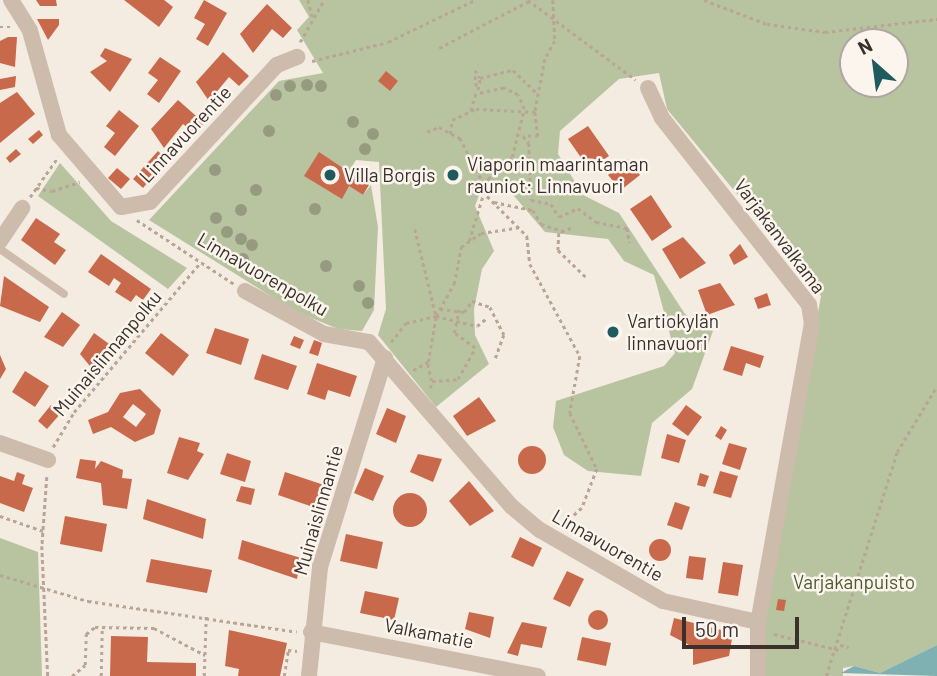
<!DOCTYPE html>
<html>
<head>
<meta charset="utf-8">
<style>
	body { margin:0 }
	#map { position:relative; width:937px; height:676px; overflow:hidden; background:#f4ebe1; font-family:Barlow,sans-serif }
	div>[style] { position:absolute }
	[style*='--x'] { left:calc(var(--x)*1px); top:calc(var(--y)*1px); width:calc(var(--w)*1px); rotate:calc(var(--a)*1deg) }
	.green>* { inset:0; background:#b8c4a0 }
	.water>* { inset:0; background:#7fb0b2 }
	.building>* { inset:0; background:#c8694b }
	.round { border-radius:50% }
	.path>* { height:2.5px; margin-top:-1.25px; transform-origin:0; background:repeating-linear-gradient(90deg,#b9a596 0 3.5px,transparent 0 7px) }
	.lane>* { height:8px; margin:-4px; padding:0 4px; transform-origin:4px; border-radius:4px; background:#cdbbac }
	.street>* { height:16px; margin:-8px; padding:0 8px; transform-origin:8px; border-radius:8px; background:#cdbbac }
	.trees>* { width:12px; height:12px; margin:-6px; border-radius:50%; background:#969b7f }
	.dots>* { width:19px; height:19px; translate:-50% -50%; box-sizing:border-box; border:4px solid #fbf5ee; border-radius:50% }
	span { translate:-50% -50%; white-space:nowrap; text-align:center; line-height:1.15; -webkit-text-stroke:5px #fbf5ee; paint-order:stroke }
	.street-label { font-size:19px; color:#3b302b }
	.poi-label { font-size:19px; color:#3b302b }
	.left { translate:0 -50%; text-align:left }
	.park-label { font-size:19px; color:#4a5a2e }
	.north { position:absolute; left:839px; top:28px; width:70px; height:70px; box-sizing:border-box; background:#fbf5ee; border:2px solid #aea6a0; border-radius:50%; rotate:332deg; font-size:19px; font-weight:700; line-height:28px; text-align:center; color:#3b302b }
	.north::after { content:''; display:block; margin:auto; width:24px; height:32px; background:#1f5a5e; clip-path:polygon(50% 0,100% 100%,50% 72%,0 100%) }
	.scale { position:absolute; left:682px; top:617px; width:117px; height:32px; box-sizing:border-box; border:4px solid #3b302b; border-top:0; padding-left:9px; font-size:21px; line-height:24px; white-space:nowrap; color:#3b302b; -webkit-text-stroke:5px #fbf5ee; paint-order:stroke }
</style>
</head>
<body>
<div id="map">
	<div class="green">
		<div style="clip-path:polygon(evenodd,299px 0,937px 0,937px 645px,880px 673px,854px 666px,843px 668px,843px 676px,763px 676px,765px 605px,821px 296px,667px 109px,659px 73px,619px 79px,560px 131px,558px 154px,583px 195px,619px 213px,685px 314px,713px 331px,692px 389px,652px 423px,641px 476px,588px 471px,564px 455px,553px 427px,556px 401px,664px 366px,675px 353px,654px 275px,624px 261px,608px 239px,545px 232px,508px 189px,482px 187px,475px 206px,494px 251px,482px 269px,474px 309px,475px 335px,489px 364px,436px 407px,378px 335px,386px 309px,379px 162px,356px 160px,349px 171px,319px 153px,349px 186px,363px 195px,371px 185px,378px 227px,374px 310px,362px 331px,338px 329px,295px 311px,149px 220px,279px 81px,323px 73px,297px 30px,309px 17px,299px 0,853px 42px,895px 42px,895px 84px,853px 84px,853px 42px)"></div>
		<div style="clip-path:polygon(60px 163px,111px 221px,187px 268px,168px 289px,38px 196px)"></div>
		<div style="clip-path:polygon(0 538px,38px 552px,42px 676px,0 676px)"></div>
	</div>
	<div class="water">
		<div style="clip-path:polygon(937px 645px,937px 676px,841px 673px,854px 666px,880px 673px)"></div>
	</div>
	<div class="building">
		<div style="clip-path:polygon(36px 0,56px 0,57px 6px,40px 6px)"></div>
		<div style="clip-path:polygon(124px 0,164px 0,173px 7px,159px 27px)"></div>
		<div style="clip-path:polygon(204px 0,227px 13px,208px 46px,196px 39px,205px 24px,194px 18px)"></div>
		<div style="clip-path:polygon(267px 4px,292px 28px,283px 38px,272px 29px,253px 53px,240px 34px)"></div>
		<div style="clip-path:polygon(37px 19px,59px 19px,59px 25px,48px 40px)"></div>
		<div style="clip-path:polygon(8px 37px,17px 37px,15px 67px,0 63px,0 41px)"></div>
		<div style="clip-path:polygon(105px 48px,132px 59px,110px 92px,90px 72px,107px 61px,100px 56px)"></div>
		<div style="clip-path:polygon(223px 52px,249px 76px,239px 86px,229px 77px,209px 101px,196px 82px)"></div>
		<div style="clip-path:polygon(160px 57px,181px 71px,159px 103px,147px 94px,158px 80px,148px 73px)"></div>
		<div style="clip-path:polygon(386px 71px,398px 81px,390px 91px,378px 81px)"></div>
		<div style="clip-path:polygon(16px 76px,15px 87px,0 90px,0 79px)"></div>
		<div style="clip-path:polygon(17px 92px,35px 114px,0 143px,0 103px)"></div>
		<div style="clip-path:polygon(178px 100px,204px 123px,194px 133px,183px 124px,164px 148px,151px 129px)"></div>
		<div style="clip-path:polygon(119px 110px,139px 126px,115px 156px,104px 147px,115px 133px,106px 126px)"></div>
		<div style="clip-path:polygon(588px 126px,609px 156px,589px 169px,568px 139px)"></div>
		<div style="clip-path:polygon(39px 130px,43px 135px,33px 144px,28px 139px)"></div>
		<div style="clip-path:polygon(16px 149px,21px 154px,10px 163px,6px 158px)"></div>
		<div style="clip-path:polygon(158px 151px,167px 160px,143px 188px,133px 179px)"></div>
		<div style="clip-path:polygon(319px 152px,369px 185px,363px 195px,349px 186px,342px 199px,304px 176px)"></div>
		<div style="clip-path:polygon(627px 159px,640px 175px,621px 190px,608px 175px)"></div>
		<div style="clip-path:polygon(117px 168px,130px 179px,121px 189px,108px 178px)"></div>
		<div style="clip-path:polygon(651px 195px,672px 227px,652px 241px,630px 209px)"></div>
		<div style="clip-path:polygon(36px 218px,60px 234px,54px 242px,66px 250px,55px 265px,21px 240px)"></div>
		<div style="clip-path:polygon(683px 237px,706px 263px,680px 279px,662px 249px)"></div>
		<div style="clip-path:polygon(740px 244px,748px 257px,734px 265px,729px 255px)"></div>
		<div style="clip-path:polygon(101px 254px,151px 289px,143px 300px,136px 295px,131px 302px,115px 292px,121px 283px,114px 278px,109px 286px,88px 272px)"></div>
		<div style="clip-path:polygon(4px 276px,49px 307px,40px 322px,0 306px)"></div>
		<div style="clip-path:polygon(720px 283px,735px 305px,707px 315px,698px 290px)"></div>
		<div style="clip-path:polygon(767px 293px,771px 305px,758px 309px,754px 298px)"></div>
		<div style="clip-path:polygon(62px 312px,80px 325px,63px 347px,44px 337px)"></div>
		<div style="clip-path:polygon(215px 328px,249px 339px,241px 365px,206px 353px)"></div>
		<div style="clip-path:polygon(94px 333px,112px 346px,94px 371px,80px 354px)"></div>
		<div style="clip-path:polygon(161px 333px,189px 355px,173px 376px,145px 353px)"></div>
		<div style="clip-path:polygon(294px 336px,304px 340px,300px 349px,290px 345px)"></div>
		<div style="clip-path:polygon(314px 340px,322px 343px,318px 356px,309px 353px)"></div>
		<div style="clip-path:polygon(731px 346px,764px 356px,760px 368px,746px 363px,742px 376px,723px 370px)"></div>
		<div style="clip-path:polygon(262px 354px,297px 366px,288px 390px,254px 379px)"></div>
		<div style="clip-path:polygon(0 355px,6px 369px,0 379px)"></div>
		<div style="clip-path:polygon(317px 363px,357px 376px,350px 397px,328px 390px,325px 400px,307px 394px)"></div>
		<div style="clip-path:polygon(25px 371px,49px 386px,35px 407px,12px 392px)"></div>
		<div style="clip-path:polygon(evenodd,140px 389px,161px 410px,154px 434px,135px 442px,111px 427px,93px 434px,88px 420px,108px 412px,120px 393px,140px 389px,133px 404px,146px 414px,136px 427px,123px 417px,133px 404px)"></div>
		<div style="clip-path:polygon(479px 397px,496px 421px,467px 436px,453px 416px)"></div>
		<div style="clip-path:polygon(51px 405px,61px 413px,47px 429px,38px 421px)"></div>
		<div style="clip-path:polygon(686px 405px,702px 417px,688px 436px,672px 424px)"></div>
		<div style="clip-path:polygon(387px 408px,406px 416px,396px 443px,376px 434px)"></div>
		<div style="clip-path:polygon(721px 426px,727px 430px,721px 440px,715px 436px)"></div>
		<div style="clip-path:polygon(667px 434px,686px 440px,679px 463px,661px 458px)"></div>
		<div style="clip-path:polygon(179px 437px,200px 443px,197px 451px,204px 454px,188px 480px,167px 473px)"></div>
		<div style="clip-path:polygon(729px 443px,747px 448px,740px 470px,722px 464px)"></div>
		<div class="round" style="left:518px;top:446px;width:28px;height:28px"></div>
		<div style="clip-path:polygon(227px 453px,251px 461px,245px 482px,220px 474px)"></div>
		<div style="clip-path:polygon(418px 454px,442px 459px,433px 482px,410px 472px)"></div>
		<div style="clip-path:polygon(80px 459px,96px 461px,95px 469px,101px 461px,123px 470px,122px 478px,132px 479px,127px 509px,103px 505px,101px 483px,76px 478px)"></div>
		<div style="clip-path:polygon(365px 468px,384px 476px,373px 501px,354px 493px)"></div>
		<div style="clip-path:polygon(720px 471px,738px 476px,731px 498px,713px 493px)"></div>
		<div style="clip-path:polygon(17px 472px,25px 475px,22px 484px,33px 488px,24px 512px,0 503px,0 476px,14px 481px)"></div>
		<div style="clip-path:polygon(285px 472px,324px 485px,313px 507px,278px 495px)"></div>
		<div style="clip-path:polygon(700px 473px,709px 476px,705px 487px,697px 485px)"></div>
		<div style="clip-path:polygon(469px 481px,494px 511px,470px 526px,449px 501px)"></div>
		<div style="clip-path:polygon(241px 486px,255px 489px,251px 505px,236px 501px)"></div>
		<div class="round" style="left:393px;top:493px;width:34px;height:34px"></div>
		<div style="clip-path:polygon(147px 499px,206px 519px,203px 539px,143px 519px)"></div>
		<div style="clip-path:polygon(675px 502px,690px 507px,682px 530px,667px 525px)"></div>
		<div style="clip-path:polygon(65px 516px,107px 524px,102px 552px,60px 544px)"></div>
		<div style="clip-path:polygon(346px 534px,383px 542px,377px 569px,340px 561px)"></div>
		<div style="clip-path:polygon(520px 537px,542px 548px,533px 567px,511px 557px)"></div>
		<div class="round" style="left:649px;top:539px;width:22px;height:22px"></div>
		<div style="clip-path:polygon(242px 540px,301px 558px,297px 579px,238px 559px)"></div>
		<div style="clip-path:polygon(689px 556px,706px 558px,703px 580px,686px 578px)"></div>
		<div style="clip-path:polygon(151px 559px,212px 570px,207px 593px,146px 582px)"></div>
		<div style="clip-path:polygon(723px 562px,743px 565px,738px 596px,718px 593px)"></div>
		<div style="clip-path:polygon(567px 571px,584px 579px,570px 607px,553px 599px)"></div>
		<div style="clip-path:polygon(365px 591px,399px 598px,394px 620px,360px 613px)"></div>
		<div style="clip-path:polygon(778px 599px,786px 600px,784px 611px,776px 610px)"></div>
		<div class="round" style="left:588px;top:610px;width:20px;height:20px"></div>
		<div style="clip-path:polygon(469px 612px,494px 617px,490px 638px,465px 629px)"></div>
		<div style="clip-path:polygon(674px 618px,733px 633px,729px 656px,693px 665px,693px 647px,670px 635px)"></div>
		<div style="clip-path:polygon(522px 622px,547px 627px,542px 648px,521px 644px,518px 656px,507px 653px)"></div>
		<div style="clip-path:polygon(229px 630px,287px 643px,280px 676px,238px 676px,239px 669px,225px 666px)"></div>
		<div style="clip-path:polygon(111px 636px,148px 637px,147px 662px,196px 663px,196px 676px,110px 676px)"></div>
		<div style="clip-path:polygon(582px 637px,611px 643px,606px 666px,577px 660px)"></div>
	</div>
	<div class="path">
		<div style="--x:308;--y:0;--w:20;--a:75"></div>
		<div style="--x:528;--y:0;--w:134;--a:36.5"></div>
		<div style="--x:553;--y:0;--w:41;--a:87.2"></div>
		<div style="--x:555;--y:41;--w:21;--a:119"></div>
		<div style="--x:545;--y:59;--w:54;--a:100.7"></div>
		<div style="--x:535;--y:112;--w:24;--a:83"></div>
		<div style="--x:538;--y:136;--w:15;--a:180"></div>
		<div style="--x:523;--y:136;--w:9;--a:49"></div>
		<div style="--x:529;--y:143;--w:57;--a:88"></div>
		<div style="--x:531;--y:200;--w:20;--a:11"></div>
		<div style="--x:551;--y:204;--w:15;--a:58"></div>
		<div style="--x:559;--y:217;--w:21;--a:-25"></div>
		<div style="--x:578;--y:208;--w:23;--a:38"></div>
		<div style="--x:596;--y:222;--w:32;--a:11"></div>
		<div style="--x:627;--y:228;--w:15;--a:79"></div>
		<div style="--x:704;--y:0;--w:67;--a:20.9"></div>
		<div style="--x:767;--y:24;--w:59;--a:7.9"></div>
		<div style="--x:825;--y:32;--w:113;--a:-6.6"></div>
		<div style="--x:0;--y:27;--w:11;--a:0"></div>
		<div style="--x:300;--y:42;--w:48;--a:-60.3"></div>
		<div style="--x:439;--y:48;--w:102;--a:-27.6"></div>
		<div style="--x:312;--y:61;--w:78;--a:-14"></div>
		<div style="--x:388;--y:42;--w:97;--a:-25.8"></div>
		<div style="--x:475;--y:70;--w:9;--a:58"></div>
		<div style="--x:475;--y:76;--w:11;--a:80"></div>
		<div style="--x:478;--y:90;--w:12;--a:-81"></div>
		<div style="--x:480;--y:78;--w:34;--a:-14"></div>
		<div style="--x:513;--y:70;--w:36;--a:44"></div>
		<div style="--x:427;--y:132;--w:13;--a:-23"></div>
		<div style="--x:439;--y:127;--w:24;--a:28"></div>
		<div style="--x:460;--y:138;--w:54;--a:62.5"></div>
		<div style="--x:450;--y:134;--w:14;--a:-82"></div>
		<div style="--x:452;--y:120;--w:26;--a:-25"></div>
		<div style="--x:476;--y:109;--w:59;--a:2.9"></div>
		<div style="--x:36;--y:188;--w:16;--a:11"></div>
		<div style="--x:52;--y:191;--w:29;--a:-18"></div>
		<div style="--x:487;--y:196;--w:57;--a:45"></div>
		<div style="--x:527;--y:236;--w:28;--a:84"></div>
		<div style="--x:530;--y:264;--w:105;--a:61.5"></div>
		<div style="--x:580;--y:356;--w:58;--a:100"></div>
		<div style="--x:570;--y:413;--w:62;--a:64.3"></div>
		<div style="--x:597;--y:469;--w:42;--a:111"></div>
		<div style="--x:582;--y:508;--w:27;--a:138"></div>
		<div style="--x:30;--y:197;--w:49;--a:-55"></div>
		<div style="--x:494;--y:202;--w:40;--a:12"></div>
		<div style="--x:533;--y:210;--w:16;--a:60"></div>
		<div style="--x:541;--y:224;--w:22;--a:18"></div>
		<div style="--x:137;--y:220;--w:116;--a:33.4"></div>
		<div style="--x:571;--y:228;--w:13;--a:157"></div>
		<div style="--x:559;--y:233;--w:17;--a:93"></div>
		<div style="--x:558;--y:250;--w:40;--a:44"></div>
		<div style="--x:415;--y:229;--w:89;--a:76.4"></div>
		<div style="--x:469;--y:241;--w:65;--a:-73"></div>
		<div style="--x:488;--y:179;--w:33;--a:-43"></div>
		<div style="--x:512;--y:157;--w:49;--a:-76"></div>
		<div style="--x:524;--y:109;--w:15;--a:-113"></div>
		<div style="--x:518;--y:95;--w:16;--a:-153"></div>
		<div style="--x:504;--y:88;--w:29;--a:168"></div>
		<div style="--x:476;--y:94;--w:18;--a:106"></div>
		<div style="--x:440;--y:309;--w:24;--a:7"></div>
		<div style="--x:464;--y:312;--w:14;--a:-54"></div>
		<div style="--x:472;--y:301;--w:19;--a:18"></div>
		<div style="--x:490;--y:307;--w:31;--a:63"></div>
		<div style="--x:504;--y:335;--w:27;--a:110"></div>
		<div style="--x:391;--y:342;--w:24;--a:-52"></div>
		<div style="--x:406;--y:323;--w:31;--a:-13"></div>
		<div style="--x:436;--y:316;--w:42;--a:13.7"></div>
		<div style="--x:477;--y:326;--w:13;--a:-39"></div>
		<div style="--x:428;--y:364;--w:17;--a:77"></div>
		<div style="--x:413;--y:370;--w:17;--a:-28"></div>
		<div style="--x:428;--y:362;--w:47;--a:-80.1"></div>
		<div style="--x:436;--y:316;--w:37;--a:-61"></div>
		<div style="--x:454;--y:284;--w:38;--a:-79"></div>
		<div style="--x:461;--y:247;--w:24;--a:-35"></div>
		<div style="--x:481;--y:233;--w:40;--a:-8.5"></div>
		<div style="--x:430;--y:388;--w:7;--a:-74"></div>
		<div style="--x:432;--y:381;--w:26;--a:-4"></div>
		<div style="--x:458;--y:379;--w:35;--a:-61"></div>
		<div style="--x:475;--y:348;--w:26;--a:-144"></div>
		<div style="--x:454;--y:333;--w:24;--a:-78"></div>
		<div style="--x:53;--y:447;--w:41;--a:-59"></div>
		<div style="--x:74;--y:412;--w:195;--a:-49.8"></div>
		<div style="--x:47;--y:477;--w:69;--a:94.1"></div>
		<div style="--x:42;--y:546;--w:130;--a:87.4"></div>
		<div style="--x:0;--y:516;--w:46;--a:19.2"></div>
		<div style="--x:0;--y:575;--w:92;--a:16.5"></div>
		<div style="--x:88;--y:601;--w:211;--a:8.4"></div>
		<div style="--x:774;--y:634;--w:67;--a:13.8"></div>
		<div style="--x:840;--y:645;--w:9;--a:13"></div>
		<div style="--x:72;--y:676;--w:17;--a:-40"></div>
		<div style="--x:85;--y:665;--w:31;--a:-88"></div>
		<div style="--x:86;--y:634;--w:11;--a:-38"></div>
		<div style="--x:95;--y:627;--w:59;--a:1"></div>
		<div style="--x:154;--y:628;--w:58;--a:27.9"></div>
		<div style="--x:101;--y:676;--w:49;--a:-88.8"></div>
		<div style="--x:204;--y:676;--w:61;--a:-88.1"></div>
		<div style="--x:284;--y:676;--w:26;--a:-81"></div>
		<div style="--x:288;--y:650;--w:9;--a:6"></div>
		<div style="--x:826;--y:676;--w:235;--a:-72.4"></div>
		<div style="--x:897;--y:452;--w:77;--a:-58.8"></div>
	</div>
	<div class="lane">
		<div style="--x:0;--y:249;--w:78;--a:35.1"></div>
	</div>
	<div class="street">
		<div style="--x:11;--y:0;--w:36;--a:58"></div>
		<div style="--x:30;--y:31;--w:108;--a:74.4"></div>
		<div style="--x:59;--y:135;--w:95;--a:49.3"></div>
		<div style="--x:121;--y:207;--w:29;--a:-10"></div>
		<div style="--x:150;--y:202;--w:187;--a:-47.2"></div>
		<div style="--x:277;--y:65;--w:22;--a:-22"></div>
		<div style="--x:648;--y:88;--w:33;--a:65"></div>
		<div style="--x:662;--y:118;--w:238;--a:51.8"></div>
		<div style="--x:809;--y:305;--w:18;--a:81"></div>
		<div style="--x:812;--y:323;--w:304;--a:100.2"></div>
		<div style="--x:758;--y:622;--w:54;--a:90"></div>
		<div style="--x:0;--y:241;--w:40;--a:-56"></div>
		<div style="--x:245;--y:291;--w:90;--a:28.6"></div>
		<div style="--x:324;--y:334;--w:46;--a:10.1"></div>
		<div style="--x:369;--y:342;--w:217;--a:49.1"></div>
		<div style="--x:511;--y:506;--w:38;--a:40"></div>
		<div style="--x:540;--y:530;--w:142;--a:30"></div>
		<div style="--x:663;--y:601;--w:97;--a:12.5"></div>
		<div style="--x:0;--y:443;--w:51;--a:19.5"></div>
		<div style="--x:311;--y:632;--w:231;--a:11"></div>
		<div style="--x:309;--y:676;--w:110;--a:-84.2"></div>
		<div style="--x:320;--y:567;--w:219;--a:-72.7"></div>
	</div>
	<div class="trees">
		<div style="left:307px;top:85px"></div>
		<div style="left:290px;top:86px"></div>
		<div style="left:321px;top:86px"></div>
		<div style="left:276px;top:95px"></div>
		<div style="left:353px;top:122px"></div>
		<div style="left:269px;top:131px"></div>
		<div style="left:373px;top:134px"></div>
		<div style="left:365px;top:149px"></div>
		<div style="left:215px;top:170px"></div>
		<div style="left:256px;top:190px"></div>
		<div style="left:315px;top:209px"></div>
		<div style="left:241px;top:210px"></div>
		<div style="left:216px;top:218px"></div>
		<div style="left:227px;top:232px"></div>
		<div style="left:241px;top:239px"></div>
		<div style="left:252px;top:245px"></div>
		<div style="left:243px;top:259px"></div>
		<div style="left:326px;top:266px"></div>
		<div style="left:359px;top:286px"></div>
		<div style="left:368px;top:303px"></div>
	</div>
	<div class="dots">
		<div style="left:330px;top:175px;background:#1f5a5e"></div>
		<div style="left:453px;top:175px;background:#1f5a5e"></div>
		<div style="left:613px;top:332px;background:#1f5a5e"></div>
	</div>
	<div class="street-label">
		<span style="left:185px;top:134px;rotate:-47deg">Linnavuorentie</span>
		<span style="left:780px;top:236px;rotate:53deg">Varjakanvalkama</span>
		<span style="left:263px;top:274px;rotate:30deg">Linnavuorenpolku</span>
		<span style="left:107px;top:353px;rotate:-50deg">Muinaislinnanpolku</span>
		<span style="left:318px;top:510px;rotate:-74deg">Muinaislinnantie</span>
		<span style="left:608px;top:545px;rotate:30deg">Linnavuorentie</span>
		<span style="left:429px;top:633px;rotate:11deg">Valkamatie</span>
	</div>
	<div class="poi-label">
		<span class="left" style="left:467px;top:175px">Viaporin maarintaman<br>rauniot: Linnavuori</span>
		<span class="left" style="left:344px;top:175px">Villa Borgis</span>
		<span class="left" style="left:627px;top:332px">Vartiokylän<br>linnavuori</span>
	</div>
	<div class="park-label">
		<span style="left:854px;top:582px">Varjakanpuisto</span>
	</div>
	<div class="north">N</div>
	<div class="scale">50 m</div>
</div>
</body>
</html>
